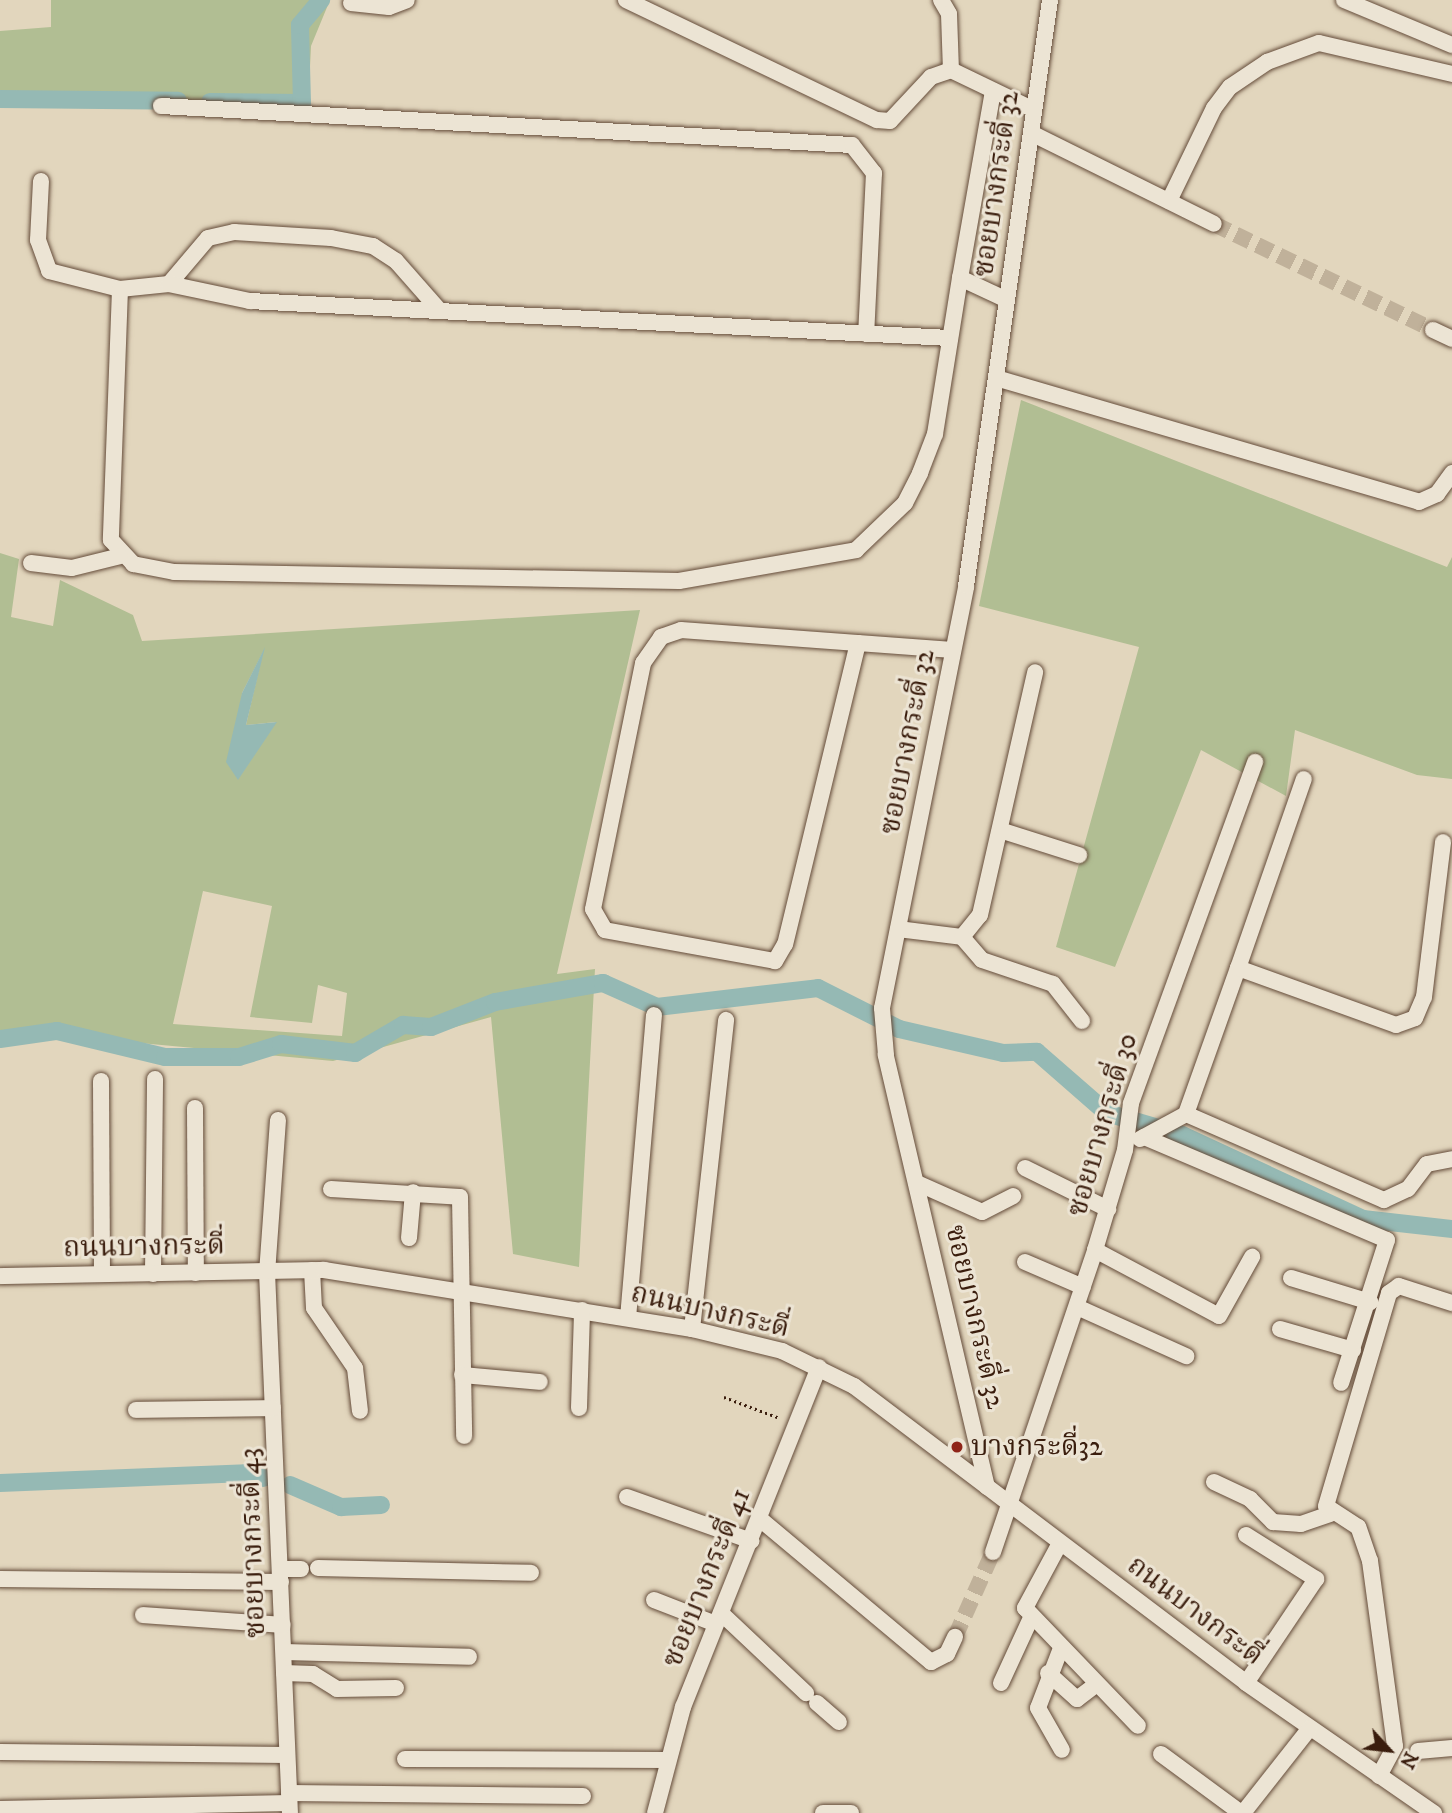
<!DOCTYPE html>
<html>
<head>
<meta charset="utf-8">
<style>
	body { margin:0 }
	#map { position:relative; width:1452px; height:1813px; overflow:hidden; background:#e2d6bd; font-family:"IM FELL DW Pica","Noto Serif Thai",serif }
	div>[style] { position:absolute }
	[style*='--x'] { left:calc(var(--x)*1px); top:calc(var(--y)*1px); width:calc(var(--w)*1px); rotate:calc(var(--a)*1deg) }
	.green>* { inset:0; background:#b1be93 }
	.water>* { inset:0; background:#95b9b4 }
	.canal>* { height:18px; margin:-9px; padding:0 9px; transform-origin:9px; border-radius:9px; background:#95b9b4 }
	.minor-tunnel>* { height:16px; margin-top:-8px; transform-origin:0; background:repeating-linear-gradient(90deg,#c0b19a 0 16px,transparent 0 24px) }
	.path>* { height:2.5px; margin-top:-1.25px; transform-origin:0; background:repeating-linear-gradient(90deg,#3a1d0d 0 2px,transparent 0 5.5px) }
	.roads { filter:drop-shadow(0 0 2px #644b39) drop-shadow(0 0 2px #644b39) }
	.minor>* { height:16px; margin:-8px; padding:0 8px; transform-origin:8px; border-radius:8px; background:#ece4d4 }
	.dots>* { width:19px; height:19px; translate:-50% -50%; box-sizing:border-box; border:4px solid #ece4d4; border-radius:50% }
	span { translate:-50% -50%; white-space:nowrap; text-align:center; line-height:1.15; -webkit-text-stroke:6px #ece4d4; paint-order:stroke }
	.street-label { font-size:28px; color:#3a1d0d }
	.poi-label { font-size:28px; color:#3a1d0d }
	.left { translate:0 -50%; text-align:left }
	.north { position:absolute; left:1354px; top:1715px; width:70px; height:70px; -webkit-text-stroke:5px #ece4d4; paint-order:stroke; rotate:117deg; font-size:19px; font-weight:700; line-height:28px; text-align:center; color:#3a1d0d }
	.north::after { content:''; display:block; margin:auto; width:24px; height:32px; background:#3a1d0d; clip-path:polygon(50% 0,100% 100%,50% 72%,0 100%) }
</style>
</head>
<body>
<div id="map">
	<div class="green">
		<div style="clip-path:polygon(51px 0,330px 0,311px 46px,308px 108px,0 103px,0 31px,51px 27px)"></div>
		<div style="clip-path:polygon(1021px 400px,1447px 567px,1452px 557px,1452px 779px,1417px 775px,1295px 730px,1286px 796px,1201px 750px,1115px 967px,1056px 947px,1139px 647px,979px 606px)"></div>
		<div style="clip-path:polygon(evenodd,0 553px,19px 559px,11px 617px,53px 626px,60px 580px,133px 615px,142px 641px,640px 610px,557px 974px,595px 969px,579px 1267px,513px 1254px,491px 1017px,333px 1061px,0 1030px,0 553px,263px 652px,246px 725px,276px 722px,238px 779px,242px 693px,263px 652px,0 553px,203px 891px,272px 906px,250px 1017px,312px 1023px,318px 985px,347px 993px,342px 1036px,173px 1024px,203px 891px)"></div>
	</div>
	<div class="water">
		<div style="clip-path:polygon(265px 647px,246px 725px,277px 722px,238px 780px,226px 762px,242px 693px)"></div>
	</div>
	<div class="canal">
		<div style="--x:0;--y:99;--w:178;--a:0.6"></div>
		<div style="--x:210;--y:102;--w:92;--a:0.6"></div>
		<div style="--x:302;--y:103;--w:78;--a:-91.5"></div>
		<div style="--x:300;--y:25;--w:33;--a:-50"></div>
		<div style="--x:0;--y:1039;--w:58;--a:-8"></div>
		<div style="--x:57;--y:1031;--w:111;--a:13.5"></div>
		<div style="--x:165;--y:1057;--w:74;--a:0"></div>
		<div style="--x:239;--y:1057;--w:44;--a:-17.2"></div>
		<div style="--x:281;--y:1044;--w:75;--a:6.9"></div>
		<div style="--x:355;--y:1053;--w:56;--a:-30.3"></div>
		<div style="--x:403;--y:1025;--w:28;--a:4"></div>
		<div style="--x:431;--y:1027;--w:69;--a:-21.3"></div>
		<div style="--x:495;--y:1002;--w:110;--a:-10"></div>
		<div style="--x:603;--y:983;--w:59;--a:24"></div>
		<div style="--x:657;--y:1007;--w:162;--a:-6.7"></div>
		<div style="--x:818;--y:988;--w:91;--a:26.8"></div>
		<div style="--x:899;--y:1029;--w:107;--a:13"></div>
		<div style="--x:1003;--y:1053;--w:34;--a:-2"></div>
		<div style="--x:1037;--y:1052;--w:93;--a:41.1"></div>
		<div style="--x:1107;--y:1113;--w:78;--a:16.3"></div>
		<div style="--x:1182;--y:1135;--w:200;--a:24.9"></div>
		<div style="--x:1363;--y:1219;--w:90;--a:6.4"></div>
		<div style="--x:0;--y:1483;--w:246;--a:-2.3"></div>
		<div style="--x:246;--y:1473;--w:18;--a:16"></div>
		<div style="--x:290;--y:1485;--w:56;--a:23.3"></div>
		<div style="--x:341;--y:1507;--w:40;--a:-2.9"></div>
	</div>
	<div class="minor-tunnel">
		<div style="--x:1214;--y:224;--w:243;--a:25.8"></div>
		<div style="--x:955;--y:1637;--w:93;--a:-65.9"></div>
	</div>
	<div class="path">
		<div style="--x:724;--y:1397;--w:60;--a:20.6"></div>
	</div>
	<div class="roads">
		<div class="minor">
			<div style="--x:626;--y:0;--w:278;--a:25.6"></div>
			<div style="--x:877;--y:120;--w:13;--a:4"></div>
			<div style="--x:890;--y:121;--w:60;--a:-47"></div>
			<div style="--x:931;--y:77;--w:21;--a:-19"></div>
			<div style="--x:941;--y:0;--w:16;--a:60"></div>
			<div style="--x:949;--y:14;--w:56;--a:88"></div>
			<div style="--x:951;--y:70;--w:92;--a:25.7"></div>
			<div style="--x:1344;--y:0;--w:117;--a:22.6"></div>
			<div style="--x:351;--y:3;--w:38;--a:6"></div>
			<div style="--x:389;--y:7;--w:19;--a:-21"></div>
			<div style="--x:993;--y:91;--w:190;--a:100"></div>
			<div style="--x:960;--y:278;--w:52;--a:25.1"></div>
			<div style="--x:161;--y:106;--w:692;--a:3.23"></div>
			<div style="--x:852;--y:145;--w:36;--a:52"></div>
			<div style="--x:874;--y:173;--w:161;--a:92.8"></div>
			<div style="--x:1031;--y:133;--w:204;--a:26.4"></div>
			<div style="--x:41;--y:181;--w:59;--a:92.9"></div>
			<div style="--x:38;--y:240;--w:33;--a:70"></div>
			<div style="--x:49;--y:271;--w:73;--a:14.2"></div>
			<div style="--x:120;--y:289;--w:251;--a:92.1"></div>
			<div style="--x:111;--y:540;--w:33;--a:47"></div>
			<div style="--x:133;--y:564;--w:42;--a:11"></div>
			<div style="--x:174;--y:572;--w:505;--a:1.02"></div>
			<div style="--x:679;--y:581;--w:180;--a:-9.9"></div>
			<div style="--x:856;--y:550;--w:68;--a:-43.8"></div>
			<div style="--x:905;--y:503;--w:34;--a:-63"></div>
			<div style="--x:920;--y:473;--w:42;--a:-69"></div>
			<div style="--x:935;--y:434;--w:158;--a:-80.9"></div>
			<div style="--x:1169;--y:201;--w:103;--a:-64.2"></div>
			<div style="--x:1214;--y:108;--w:26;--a:-53"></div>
			<div style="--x:1230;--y:87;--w:45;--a:-34"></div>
			<div style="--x:1267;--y:62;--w:55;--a:-20.1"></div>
			<div style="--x:1319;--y:43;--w:137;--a:13.1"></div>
			<div style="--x:169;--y:284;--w:60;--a:-49.7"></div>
			<div style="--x:208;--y:238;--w:27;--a:-13"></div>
			<div style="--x:234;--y:232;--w:97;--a:3.5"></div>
			<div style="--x:331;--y:238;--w:43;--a:10.8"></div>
			<div style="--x:373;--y:246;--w:27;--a:33"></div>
			<div style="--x:396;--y:261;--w:65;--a:48.7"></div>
			<div style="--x:120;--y:289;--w:49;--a:-5.8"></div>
			<div style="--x:169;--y:284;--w:83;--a:11.9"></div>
			<div style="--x:250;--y:301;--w:701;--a:3.03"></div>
			<div style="--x:1433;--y:330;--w:21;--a:25"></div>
			<div style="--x:996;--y:378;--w:441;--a:16.3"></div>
			<div style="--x:1419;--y:502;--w:20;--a:-24"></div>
			<div style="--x:1437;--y:494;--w:26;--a:-54"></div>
			<div style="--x:31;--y:563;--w:41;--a:7"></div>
			<div style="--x:72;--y:568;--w:49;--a:-14"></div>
			<div style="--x:858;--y:643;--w:310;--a:103.6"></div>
			<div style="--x:785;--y:944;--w:20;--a:120"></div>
			<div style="--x:775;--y:961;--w:173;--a:-169.7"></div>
			<div style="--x:605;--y:930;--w:24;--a:-120"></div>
			<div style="--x:593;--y:909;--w:251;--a:-78.5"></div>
			<div style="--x:643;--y:663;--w:32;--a:-55"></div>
			<div style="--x:661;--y:637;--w:21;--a:-19"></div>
			<div style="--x:681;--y:630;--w:177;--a:4.2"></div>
			<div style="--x:858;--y:643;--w:95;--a:4.2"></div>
			<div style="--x:1000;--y:830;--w:83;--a:17.6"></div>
			<div style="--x:898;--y:929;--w:64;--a:7.1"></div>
			<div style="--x:962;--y:937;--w:28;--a:-51"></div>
			<div style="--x:980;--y:915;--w:249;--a:-77.2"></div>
			<div style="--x:962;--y:937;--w:30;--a:49"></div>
			<div style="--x:982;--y:960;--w:75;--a:18.7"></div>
			<div style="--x:1053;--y:984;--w:47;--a:51.9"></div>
			<div style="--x:1238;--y:968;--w:200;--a:-70.8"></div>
			<div style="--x:101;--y:1081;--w:193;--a:89.7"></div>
			<div style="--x:195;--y:1108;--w:165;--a:89.7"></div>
			<div style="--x:1186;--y:1114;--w:155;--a:-70.4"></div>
			<div style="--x:1238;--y:968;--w:168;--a:19.8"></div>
			<div style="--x:1396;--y:1025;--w:20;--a:-20"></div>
			<div style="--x:1415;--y:1018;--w:23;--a:-67"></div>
			<div style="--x:1424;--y:997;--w:156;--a:-83"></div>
			<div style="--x:278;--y:1120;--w:152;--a:94.1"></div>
			<div style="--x:267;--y:1272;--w:541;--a:87.57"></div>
			<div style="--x:1144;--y:1137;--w:264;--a:23"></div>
			<div style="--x:1387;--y:1240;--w:150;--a:107.8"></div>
			<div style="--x:1140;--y:1139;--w:52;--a:-28.5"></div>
			<div style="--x:1186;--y:1114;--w:216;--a:23.5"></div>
			<div style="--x:1384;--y:1200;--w:26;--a:-25"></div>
			<div style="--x:1408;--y:1189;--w:31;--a:-53"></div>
			<div style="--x:1427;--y:1164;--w:25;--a:-11"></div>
			<div style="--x:1025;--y:1168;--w:93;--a:26.3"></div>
			<div style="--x:917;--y:1183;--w:71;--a:24"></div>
			<div style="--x:982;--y:1212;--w:35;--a:-27"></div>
			<div style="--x:331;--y:1189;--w:129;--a:3.5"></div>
			<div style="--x:460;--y:1197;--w:239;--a:89"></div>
			<div style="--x:409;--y:1238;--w:46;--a:-85"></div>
			<div style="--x:1095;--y:1250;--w:140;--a:28"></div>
			<div style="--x:1219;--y:1316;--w:68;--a:-60.8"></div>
			<div style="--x:1025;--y:1262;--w:63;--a:23.3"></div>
			<div style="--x:312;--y:1270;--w:38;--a:87"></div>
			<div style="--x:314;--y:1308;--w:73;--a:55.7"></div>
			<div style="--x:355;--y:1368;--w:43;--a:83.4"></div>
			<div style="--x:153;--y:1274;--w:195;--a:-89.4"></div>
			<div style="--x:0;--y:1276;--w:324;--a:-1.1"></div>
			<div style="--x:324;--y:1270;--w:373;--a:9.1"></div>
			<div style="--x:692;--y:1329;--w:93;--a:13.7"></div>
			<div style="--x:782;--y:1351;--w:80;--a:25.9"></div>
			<div style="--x:854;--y:1386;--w:492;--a:37.1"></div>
			<div style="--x:1246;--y:1683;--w:229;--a:34.7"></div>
			<div style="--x:1291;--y:1278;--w:83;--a:16.9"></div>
			<div style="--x:1077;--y:1307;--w:120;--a:24.2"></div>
			<div style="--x:628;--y:1318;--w:304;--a:-85.1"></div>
			<div style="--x:692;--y:1329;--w:311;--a:-83.7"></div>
			<div style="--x:1280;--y:1329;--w:76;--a:16"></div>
			<div style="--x:462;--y:1375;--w:78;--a:5.1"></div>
			<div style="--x:579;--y:1408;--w:98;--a:-88.2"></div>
			<div style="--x:136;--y:1410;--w:137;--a:-0.8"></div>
			<div style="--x:1214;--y:1482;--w:40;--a:25"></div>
			<div style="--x:1250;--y:1499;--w:33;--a:45"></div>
			<div style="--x:1273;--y:1522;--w:28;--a:4"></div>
			<div style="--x:1301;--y:1524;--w:31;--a:-19"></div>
			<div style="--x:987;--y:1487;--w:444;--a:-103.2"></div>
			<div style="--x:886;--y:1055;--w:47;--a:-94.9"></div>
			<div style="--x:882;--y:1008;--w:430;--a:-78.7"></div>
			<div style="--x:966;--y:586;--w:592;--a:-81.84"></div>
			<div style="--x:627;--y:1497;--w:132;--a:19.5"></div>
			<div style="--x:760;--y:1519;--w:223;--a:39.9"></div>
			<div style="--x:931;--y:1662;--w:18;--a:-27"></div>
			<div style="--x:947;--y:1654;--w:19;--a:-65"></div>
			<div style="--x:1246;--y:1535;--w:83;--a:32.2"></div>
			<div style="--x:1316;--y:1579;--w:125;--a:123.9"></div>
			<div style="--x:1060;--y:1543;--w:74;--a:118.3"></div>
			<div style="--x:1025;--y:1608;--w:163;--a:46.2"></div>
			<div style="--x:993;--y:1552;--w:319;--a:-71.3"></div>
			<div style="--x:1095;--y:1250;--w:104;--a:-73.3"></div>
			<div style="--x:1125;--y:1150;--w:47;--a:-82.7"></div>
			<div style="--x:1131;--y:1103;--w:363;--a:-70"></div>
			<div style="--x:318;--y:1568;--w:213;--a:1.3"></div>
			<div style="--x:281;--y:1569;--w:20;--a:0"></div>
			<div style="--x:0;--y:1579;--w:281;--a:0.6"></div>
			<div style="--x:654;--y:1600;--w:66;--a:21.2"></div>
			<div style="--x:721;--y:1613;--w:117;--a:43.3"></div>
			<div style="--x:143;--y:1615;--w:140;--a:4.1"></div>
			<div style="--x:1061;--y:1648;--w:64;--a:111"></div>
			<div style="--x:1038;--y:1708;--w:48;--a:60.3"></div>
			<div style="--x:284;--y:1652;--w:185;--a:1.5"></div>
			<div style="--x:284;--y:1673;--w:29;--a:2"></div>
			<div style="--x:313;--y:1674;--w:28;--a:32"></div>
			<div style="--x:337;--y:1689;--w:59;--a:-1"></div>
			<div style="--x:1048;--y:1673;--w:39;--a:42"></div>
			<div style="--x:1077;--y:1699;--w:25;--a:-37"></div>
			<div style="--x:1001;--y:1683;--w:69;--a:-65.3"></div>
			<div style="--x:817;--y:1703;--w:29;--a:41"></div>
			<div style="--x:1418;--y:1751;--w:34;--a:-5"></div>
			<div style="--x:0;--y:1752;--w:287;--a:0.6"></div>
			<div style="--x:1161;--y:1754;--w:99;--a:36.4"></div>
			<div style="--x:405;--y:1759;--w:262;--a:0.2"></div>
			<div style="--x:1379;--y:1776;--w:34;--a:-62"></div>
			<div style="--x:1395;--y:1746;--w:187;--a:-97.7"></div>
			<div style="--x:1370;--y:1561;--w:36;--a:-109"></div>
			<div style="--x:1358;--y:1527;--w:38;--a:-147"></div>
			<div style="--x:1326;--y:1506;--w:222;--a:-73.5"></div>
			<div style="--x:1389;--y:1293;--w:12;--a:-35"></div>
			<div style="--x:1399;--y:1286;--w:56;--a:17.8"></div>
			<div style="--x:289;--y:1793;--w:294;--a:0.6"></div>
			<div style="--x:0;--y:1809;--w:289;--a:-1.2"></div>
			<div style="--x:655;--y:1813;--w:110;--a:-75.2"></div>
			<div style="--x:683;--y:1707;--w:366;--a:-68.2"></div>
			<div style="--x:823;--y:1813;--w:28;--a:0"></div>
			<div style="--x:1243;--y:1813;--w:107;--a:-51.8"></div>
		</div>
	</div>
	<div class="dots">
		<div style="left:957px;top:1447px;background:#8f2418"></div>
	</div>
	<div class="street-label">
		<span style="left:997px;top:184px;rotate:-82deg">ซอยบางกระดี่ 32</span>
		<span style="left:908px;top:742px;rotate:-79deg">ซอยบางกระดี่ 32</span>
		<span style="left:1103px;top:1125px;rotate:-74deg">ซอยบางกระดี่ 30</span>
		<span style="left:144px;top:1247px;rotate:-1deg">ถนนบางกระดี่</span>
		<span style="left:710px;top:1311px;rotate:13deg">ถนนบางกระดี่</span>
		<span style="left:975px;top:1317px;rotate:77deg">ซอยบางกระดี่ 32</span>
		<span style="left:253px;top:1543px;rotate:-92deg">ซอยบางกระดี่ 43</span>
		<span style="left:707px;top:1578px;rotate:-68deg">ซอยบางกระดี่ 41</span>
		<span style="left:1195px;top:1611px;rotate:37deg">ถนนบางกระดี่</span>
	</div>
	<div class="poi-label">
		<span class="left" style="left:971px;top:1447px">บางกระดี่32</span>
	</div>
	<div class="north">N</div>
</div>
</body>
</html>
